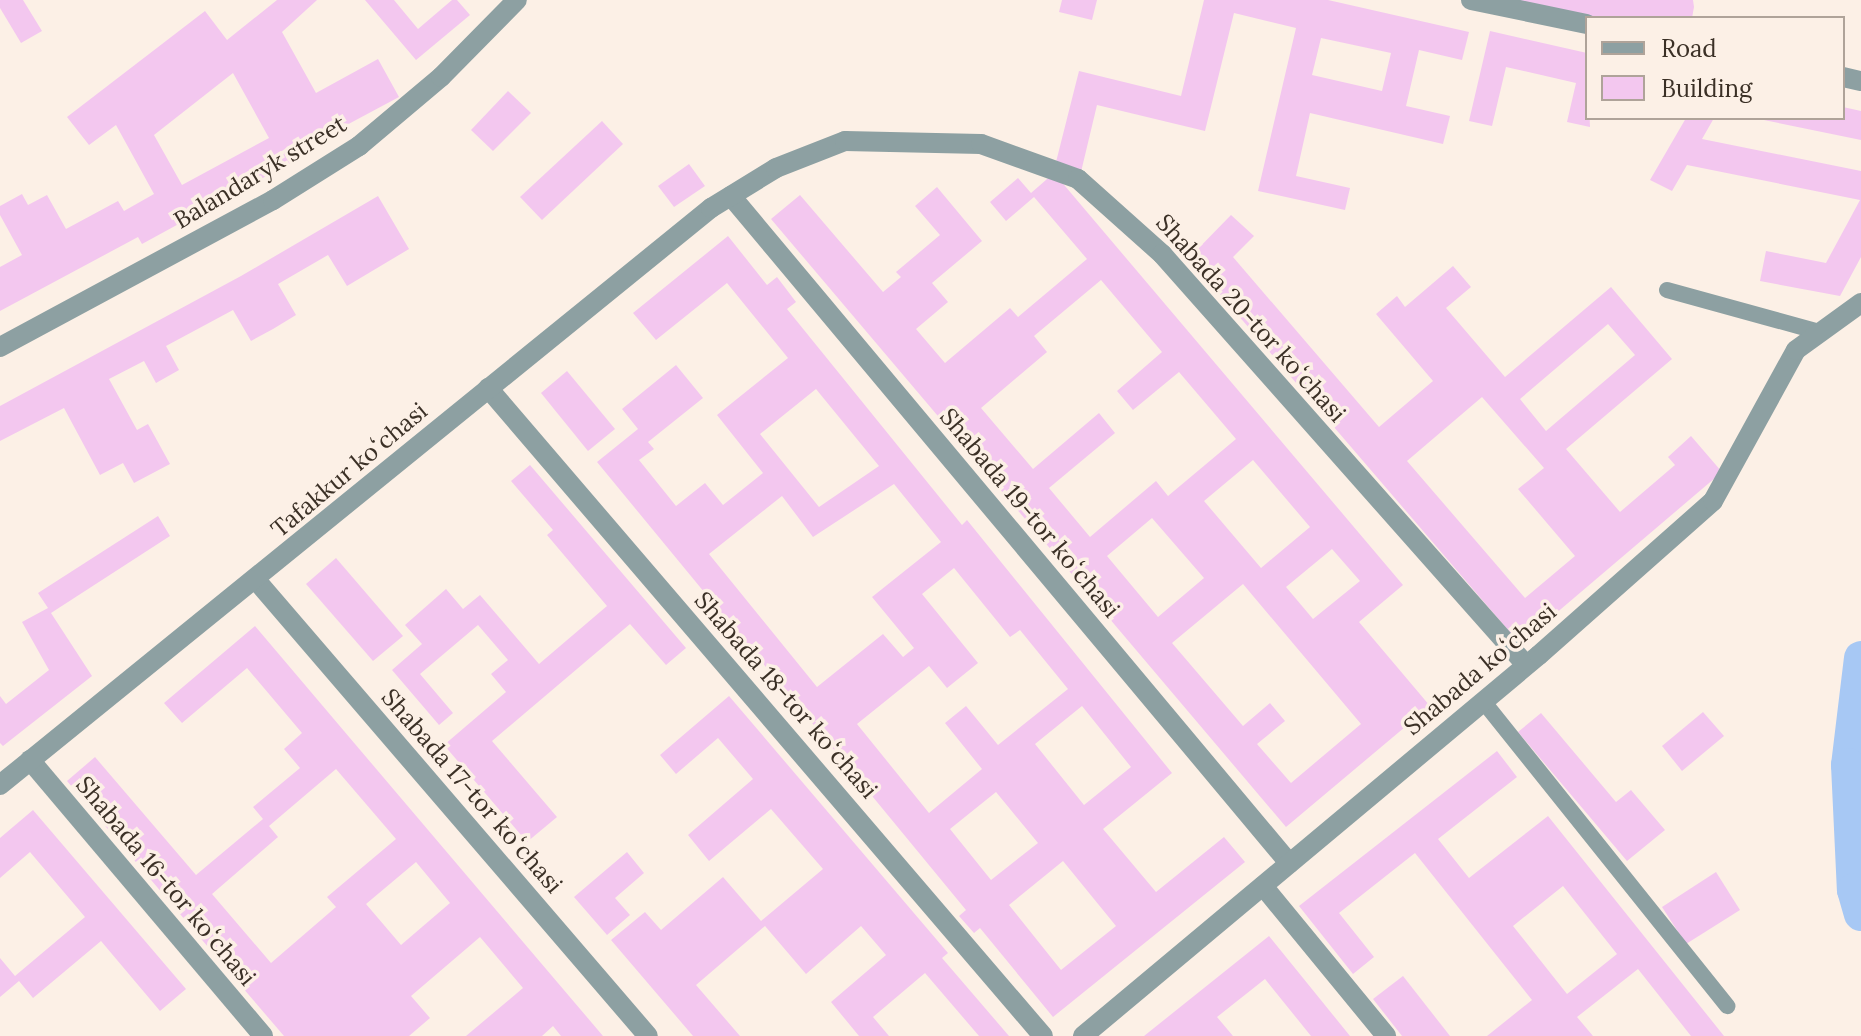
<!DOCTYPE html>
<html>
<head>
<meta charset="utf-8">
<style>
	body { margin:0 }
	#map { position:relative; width:1861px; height:1036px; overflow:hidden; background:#fcf0e6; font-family:Lora,serif }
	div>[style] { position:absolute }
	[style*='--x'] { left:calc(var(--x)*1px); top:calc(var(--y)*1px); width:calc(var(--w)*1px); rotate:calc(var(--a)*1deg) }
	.canal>* { height:34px; margin:-17px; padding:0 17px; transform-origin:17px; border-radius:17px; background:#a7c8f4 }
	.building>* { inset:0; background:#f3c7ef }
	.service>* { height:16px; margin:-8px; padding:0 8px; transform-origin:8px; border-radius:8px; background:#8da0a2 }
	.minor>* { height:20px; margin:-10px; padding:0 10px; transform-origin:10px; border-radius:10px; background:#8da0a2 }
	.tertiary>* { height:20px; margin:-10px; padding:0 10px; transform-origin:10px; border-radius:10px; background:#8da0a2 }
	span { translate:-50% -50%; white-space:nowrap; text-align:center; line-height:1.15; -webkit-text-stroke:7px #fcf0e6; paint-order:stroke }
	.street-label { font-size:24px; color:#3b3026 }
	.legend { position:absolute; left:1585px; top:16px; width:260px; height:104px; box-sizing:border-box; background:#fcf0e6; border:2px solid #afa399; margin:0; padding:10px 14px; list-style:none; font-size:24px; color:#3b3026 }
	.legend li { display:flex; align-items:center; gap:16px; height:40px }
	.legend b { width:40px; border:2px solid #afa399 }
</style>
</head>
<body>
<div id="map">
	<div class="canal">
		<div style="--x:1861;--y:658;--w:108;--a:96.9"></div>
		<div style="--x:1848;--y:765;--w:125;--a:87.3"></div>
		<div style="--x:1854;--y:890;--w:25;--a:74"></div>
	</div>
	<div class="building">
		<div style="clip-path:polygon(0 0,23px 0,42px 31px,21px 43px,0 8px)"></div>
		<div style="clip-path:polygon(evenodd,277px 0,317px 0,282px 32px,316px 93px,378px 59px,399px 97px,313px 143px,316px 149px,142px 244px,138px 237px,0 311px,0 267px,22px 255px,0 215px,0 206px,22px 194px,28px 205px,47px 195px,66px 229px,118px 201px,124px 211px,154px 194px,116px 125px,89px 145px,67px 117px,205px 11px,227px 40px,277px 0,233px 73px,269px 138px,182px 185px,154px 135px,233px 73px)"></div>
		<div style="clip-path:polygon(365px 0,394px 0,418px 29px,452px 0,457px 0,470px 15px,416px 60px)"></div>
		<div style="clip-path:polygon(1062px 0,1097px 0,1092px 20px,1059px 12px)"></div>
		<div style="clip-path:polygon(evenodd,1204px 0,1328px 0,1469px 32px,1462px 60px,1419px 50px,1406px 106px,1450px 116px,1443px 144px,1310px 113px,1296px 176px,1350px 188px,1345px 210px,1258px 191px,1296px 28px,1234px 13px,1205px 131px,1097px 105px,1081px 172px,1055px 166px,1079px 71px,1181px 96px,1204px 0,1321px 38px,1391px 53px,1382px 91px,1312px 75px,1321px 38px)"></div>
		<div style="clip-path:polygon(1501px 0,1693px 0,1694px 7px,1692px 18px,1587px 18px)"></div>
		<div style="clip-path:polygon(1490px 31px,1587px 53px,1590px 127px,1567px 122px,1576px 83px,1506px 67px,1492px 126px,1469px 121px)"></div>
		<div style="clip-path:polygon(508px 91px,531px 113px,493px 151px,471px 130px)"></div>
		<div style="clip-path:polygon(1843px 107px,1861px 111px,1861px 140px,1759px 119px,1843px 118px)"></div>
		<div style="clip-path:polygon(1686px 118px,1714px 118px,1702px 139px,1861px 171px,1861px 257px,1840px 296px,1760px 281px,1766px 251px,1826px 263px,1860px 200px,1687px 165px,1672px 191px,1650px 180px)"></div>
		<div style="clip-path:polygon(602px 121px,623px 144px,542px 220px,520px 197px)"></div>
		<div style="clip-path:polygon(689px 164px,705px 186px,674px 207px,658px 186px)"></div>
		<div style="clip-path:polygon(evenodd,1054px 173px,1403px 585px,1359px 622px,1430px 706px,1286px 827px,771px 219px,800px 195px,883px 292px,901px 277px,896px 272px,940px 235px,915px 206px,937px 187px,982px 241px,932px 283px,948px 302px,916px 329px,945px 363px,1010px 308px,1018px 317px,1087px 259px,1034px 197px,1006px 221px,990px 202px,1018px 178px,1031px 193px,1054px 173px,1101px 280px,1162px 352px,1117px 391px,1133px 410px,1179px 372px,1236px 439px,1168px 496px,1156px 481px,1090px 537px,1049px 488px,1115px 433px,1099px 413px,1033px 469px,981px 408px,1047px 352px,1034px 336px,1101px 280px,1054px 173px,1253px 460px,1310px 527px,1261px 568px,1204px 501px,1253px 460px,1054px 173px,1152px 518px,1204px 578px,1158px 617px,1107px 556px,1152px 518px,1054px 173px,1332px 549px,1360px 581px,1313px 619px,1286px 587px,1332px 549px,1054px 173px,1243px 584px,1361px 724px,1291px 783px,1257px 744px,1285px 721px,1270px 703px,1243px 726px,1172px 643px,1243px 584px)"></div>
		<div style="clip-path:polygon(378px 196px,409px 249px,347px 286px,328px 255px,278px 284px,296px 315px,273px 329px,251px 341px,233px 310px,166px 346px,179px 370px,156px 383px,144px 361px,109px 379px,137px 430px,148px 424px,170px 464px,134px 483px,123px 463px,100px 475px,64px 408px,0 441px,0 406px,241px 276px)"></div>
		<div style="clip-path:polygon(evenodd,1231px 215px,1254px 236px,1233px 257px,1379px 427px,1433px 381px,1376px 314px,1397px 296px,1405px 307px,1453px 266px,1471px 287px,1446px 308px,1505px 377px,1611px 287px,1672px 359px,1566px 449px,1620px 512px,1675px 465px,1668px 457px,1691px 436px,1722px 472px,1520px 644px,1189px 258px,1231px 215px,1608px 324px,1635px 355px,1546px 431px,1520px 399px,1608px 324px,1231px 215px,1482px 397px,1544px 468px,1518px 489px,1575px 556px,1525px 598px,1407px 461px,1482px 397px)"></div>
		<div style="clip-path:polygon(evenodd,728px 236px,767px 285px,777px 277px,796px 302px,787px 309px,962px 525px,967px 520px,1172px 773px,1103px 829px,1156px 892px,1224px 837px,1245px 862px,1053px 1017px,980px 928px,974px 933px,959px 916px,966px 910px,597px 462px,638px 429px,622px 409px,676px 365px,703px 398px,648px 442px,654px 449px,639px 460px,676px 506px,705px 483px,723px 505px,763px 473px,717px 415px,788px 358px,727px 283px,656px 340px,633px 313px,728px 236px,816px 389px,879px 466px,819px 507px,760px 434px,816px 389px,728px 236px,894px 484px,941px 542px,872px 597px,914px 648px,903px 657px,883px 634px,817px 687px,709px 554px,782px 496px,813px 537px,894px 484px,728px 236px,954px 568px,1010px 637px,1020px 630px,1068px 689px,998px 745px,966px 706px,945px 723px,982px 769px,929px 813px,857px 724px,929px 666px,947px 688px,978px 663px,922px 594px,954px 568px,728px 236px,1082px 706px,1131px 767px,1084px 805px,1035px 744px,1082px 706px,728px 236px,996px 792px,1038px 843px,991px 880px,950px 829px,996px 792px,728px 236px,1063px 861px,1116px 926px,1061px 970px,1009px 905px,1063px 861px)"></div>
		<div style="clip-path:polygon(567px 371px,615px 429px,588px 451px,541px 393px)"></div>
		<div style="clip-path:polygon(530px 465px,686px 648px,666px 665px,630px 624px,492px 741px,557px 817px,527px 842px,444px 745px,506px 692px,491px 674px,508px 660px,478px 625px,420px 674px,453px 713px,439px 725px,392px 670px,422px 644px,405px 625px,446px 589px,463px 609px,480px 595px,539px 664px,607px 606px,547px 535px,553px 530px,511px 481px)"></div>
		<div style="clip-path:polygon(158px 516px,170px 536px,51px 613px,92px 676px,3px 746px,0 743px,0 696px,6px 704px,49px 670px,22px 622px,48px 608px,38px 593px)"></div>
		<div style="clip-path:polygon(336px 558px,403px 636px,373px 661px,306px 584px)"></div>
		<div style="clip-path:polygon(evenodd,255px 626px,344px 731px,603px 1036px,561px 1036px,553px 1026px,542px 1036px,466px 1036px,523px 988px,480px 937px,411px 996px,430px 1018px,409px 1036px,284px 1036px,242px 987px,67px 781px,95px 757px,196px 875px,263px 819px,253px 807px,300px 768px,284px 749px,302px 733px,247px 668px,182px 723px,164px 703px,255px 626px,336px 769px,396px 839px,327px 897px,336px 907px,271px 963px,212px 894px,278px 837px,269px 826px,336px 769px,255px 626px,416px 862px,450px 903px,401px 945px,366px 904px,416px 862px)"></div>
		<div style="clip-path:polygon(729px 696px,948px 953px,942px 958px,1009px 1036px,979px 1036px,925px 973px,873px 1017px,889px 1036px,859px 1036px,831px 1002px,886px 955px,861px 926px,806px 974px,765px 926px,696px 985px,740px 1036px,693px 1036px,611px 940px,645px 912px,661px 930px,723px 877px,761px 921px,823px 869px,771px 809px,709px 861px,688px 835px,753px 779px,718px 738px,676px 774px,660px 755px)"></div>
		<div style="clip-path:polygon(1703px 712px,1724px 736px,1682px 771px,1662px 746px)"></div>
		<div style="clip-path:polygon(1541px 713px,1616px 802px,1631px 790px,1665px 830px,1627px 861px,1518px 732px)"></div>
		<div style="clip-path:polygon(evenodd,1497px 751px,1517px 777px,1438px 839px,1469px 878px,1548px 816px,1724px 1036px,1691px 1036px,1638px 969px,1577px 1017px,1593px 1036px,1487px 1036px,1532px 1000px,1415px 853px,1339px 913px,1374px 957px,1353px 974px,1299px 906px,1497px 751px,1563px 886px,1617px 954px,1567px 994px,1513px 926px,1563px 886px)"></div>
		<div style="clip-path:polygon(33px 810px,186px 989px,160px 1011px,101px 941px,33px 998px,19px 981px,0 997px,0 958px,15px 976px,85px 917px,30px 852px,0 878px,0 838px)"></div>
		<div style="clip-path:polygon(627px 852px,644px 873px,615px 898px,630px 915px,607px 935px,574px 897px)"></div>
		<div style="clip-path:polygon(1716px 872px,1740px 910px,1686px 944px,1662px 907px)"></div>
		<div style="clip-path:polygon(1269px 936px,1350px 1036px,1311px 1036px,1265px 979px,1217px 1017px,1233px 1036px,1144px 1036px)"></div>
		<div style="clip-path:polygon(1403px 976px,1450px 1036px,1402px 1036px,1373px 999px)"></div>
	</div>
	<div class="service">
		<div style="--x:1667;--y:290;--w:159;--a:15.4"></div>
		<div style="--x:1483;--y:701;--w:391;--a:51.3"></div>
	</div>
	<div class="minor">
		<div style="--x:1471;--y:0;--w:118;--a:11.7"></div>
		<div style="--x:1843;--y:77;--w:18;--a:13"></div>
		<div style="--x:731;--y:196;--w:870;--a:50.08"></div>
		<div style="--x:488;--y:388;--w:853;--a:49.42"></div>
		<div style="--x:256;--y:580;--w:601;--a:49.32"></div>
		<div style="--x:30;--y:760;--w:361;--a:49.8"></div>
		<div style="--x:0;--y:785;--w:916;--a:-39.06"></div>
		<div style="--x:711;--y:208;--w:76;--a:-31.6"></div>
		<div style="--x:776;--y:168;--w:74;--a:-21.4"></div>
		<div style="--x:845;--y:141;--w:136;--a:1.3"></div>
		<div style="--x:981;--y:144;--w:103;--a:19.8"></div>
		<div style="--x:1078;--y:179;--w:113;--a:41.8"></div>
		<div style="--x:1162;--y:254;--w:549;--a:48.47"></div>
		<div style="--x:1263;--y:886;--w:194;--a:50.6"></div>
		<div style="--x:1083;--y:1036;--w:594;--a:-39.88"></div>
		<div style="--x:1539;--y:655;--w:232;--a:-41.5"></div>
		<div style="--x:1713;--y:501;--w:172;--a:-61.2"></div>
		<div style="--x:1796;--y:350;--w:80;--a:-35.9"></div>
	</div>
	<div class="tertiary">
		<div style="--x:0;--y:347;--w:310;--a:-28.3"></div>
		<div style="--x:273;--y:200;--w:102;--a:-32.1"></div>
		<div style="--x:359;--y:146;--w:107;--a:-40.1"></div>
		<div style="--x:441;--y:77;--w:108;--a:-45.4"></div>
	</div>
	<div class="street-label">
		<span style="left:260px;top:172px;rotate:-31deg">Balandaryk street</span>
		<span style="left:1251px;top:318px;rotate:48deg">Shabada 20-tor koʻchasi</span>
		<span style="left:349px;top:470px;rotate:-40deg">Tafakkur koʻchasi</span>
		<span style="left:1030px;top:513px;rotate:50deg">Shabada 19-tor koʻchasi</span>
		<span style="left:1480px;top:669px;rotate:-40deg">Shabada koʻchasi</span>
		<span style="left:786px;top:695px;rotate:49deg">Shabada 18-tor koʻchasi</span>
		<span style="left:472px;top:791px;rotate:49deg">Shabada 17-tor koʻchasi</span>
		<span style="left:166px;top:881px;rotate:50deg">Shabada 16-tor koʻchasi</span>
	</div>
	<ul class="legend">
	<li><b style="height:10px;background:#8da0a2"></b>Road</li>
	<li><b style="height:22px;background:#f3c7ef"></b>Building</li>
	</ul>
</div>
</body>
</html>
